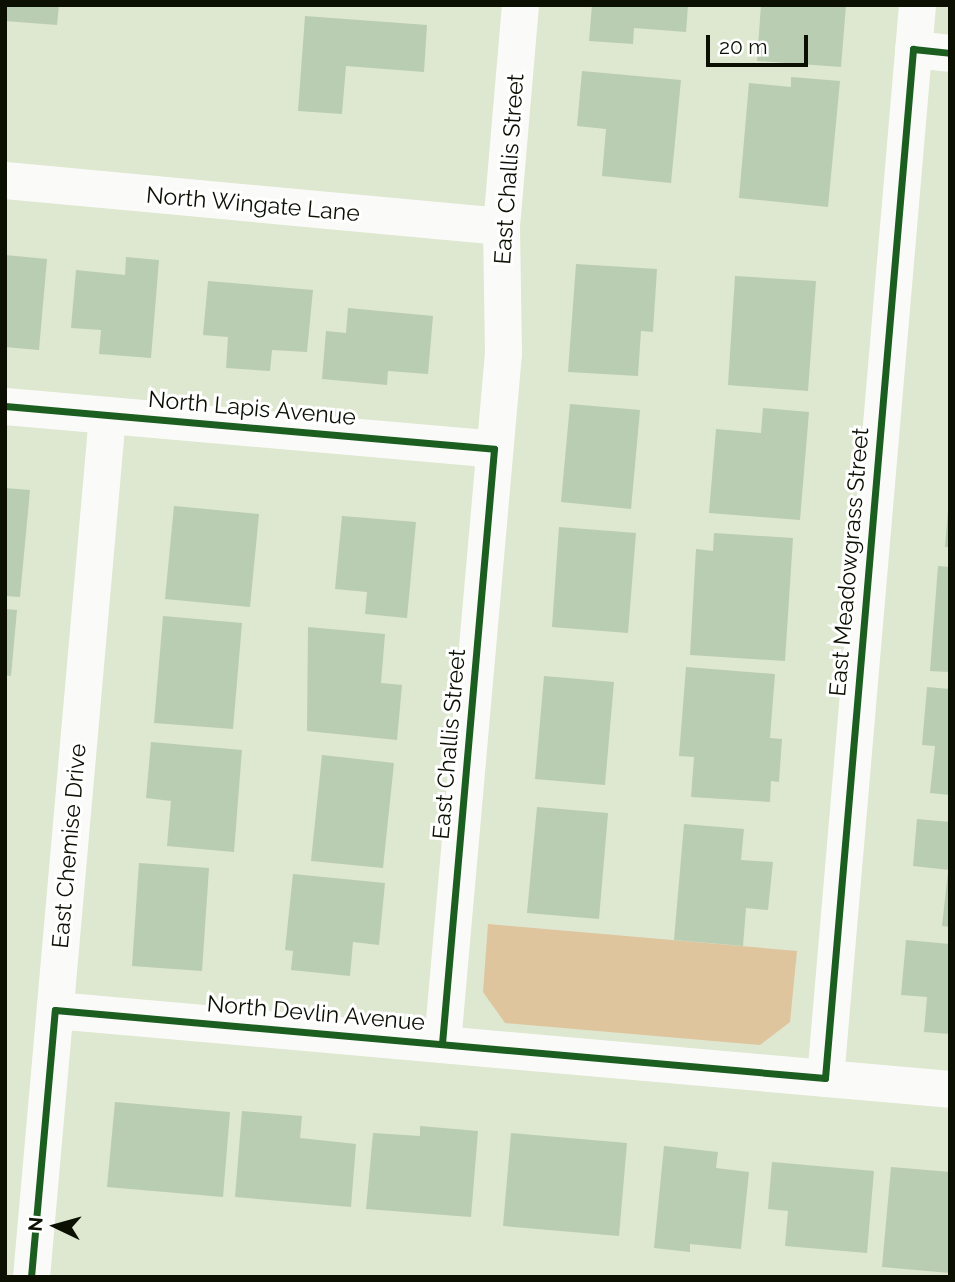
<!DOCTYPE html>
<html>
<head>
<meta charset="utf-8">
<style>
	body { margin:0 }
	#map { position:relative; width:955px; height:1282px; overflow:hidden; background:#dee7d0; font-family:Raleway,sans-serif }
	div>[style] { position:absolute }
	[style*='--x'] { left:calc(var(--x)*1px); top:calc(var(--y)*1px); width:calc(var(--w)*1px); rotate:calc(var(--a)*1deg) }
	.green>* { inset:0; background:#dfc59e }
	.building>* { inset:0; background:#b9cdb3 }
	.street>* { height:37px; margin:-18.5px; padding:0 18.5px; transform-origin:18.5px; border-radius:18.5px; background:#fafbf8 }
	.cycleway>* { height:7px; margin:-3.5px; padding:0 3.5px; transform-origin:3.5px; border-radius:3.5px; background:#1b5e20 }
	span { translate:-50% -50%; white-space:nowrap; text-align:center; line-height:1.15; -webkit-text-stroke:6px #fff; paint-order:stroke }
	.street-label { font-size:23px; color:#0b1003 }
	.frame { position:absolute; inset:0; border:7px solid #0b1003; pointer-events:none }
	.north { position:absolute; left:21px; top:1191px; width:70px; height:70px; -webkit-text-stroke:5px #fff; paint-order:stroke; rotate:275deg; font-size:19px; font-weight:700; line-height:28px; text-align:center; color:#0b1003 }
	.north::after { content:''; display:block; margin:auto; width:24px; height:32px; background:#0b1003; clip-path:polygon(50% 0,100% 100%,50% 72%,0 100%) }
	.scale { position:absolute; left:706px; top:35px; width:102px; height:32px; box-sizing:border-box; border:4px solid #0b1003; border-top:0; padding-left:9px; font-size:21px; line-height:24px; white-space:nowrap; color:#0b1003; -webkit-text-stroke:5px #fff; paint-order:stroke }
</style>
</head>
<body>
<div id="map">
	<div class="green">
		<div style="clip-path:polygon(488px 924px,797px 951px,790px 1022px,760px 1045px,505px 1023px,483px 992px)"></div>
	</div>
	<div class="building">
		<div style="clip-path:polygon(5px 5px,59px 5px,57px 25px,5px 21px)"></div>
		<div style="clip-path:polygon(592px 5px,688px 5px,686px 32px,634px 28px,633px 44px,589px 41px)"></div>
		<div style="clip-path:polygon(761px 5px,846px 5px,841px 67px,757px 61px)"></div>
		<div style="clip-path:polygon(305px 16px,427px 25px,424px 72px,346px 66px,342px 114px,298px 111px)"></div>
		<div style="clip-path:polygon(582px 71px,681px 80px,671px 183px,602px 176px,606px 129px,577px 126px)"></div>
		<div style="clip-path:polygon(791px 77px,840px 81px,828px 207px,739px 198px,749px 83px,791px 87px)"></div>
		<div style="clip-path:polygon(5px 255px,47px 259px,39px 350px,5px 347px)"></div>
		<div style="clip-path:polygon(126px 257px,159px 260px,151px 358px,99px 354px,101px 330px,71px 328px,76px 270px,125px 275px)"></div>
		<div style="clip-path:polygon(576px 264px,657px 269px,653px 332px,641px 331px,638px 376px,568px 372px)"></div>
		<div style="clip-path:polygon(735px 276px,816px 281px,808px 391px,728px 385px)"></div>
		<div style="clip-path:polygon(208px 281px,313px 290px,307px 352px,272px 350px,270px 371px,226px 368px,228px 337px,203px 335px)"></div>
		<div style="clip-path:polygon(348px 308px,433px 316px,428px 374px,388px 371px,387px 385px,322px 379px,326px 331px,346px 333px)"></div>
		<div style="clip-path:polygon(570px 404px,640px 410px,631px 509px,561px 502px)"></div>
		<div style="clip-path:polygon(763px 408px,809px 412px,800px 520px,709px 513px,716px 429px,761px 433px)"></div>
		<div style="clip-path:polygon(5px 488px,30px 490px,20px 597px,5px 596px)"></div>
		<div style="clip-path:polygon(174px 506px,259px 514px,250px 607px,165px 599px)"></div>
		<div style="clip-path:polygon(948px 511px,950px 511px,950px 547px,945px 547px)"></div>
		<div style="clip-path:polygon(342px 516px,416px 522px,407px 618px,365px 614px,367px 592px,335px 589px)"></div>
		<div style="clip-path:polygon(559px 527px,636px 533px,628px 633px,552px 627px)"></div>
		<div style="clip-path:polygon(714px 533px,793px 538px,785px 661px,690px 655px,696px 549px,713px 551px)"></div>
		<div style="clip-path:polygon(938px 566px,950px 567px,950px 672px,930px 671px)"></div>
		<div style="clip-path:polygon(5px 609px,17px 610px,11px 676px,5px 675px)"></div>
		<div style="clip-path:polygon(163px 616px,242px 623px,233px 729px,154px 723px)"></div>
		<div style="clip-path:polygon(308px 627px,385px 634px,381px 683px,402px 685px,397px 740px,307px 731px)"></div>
		<div style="clip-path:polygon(686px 667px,775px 674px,770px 738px,782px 739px,779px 782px,771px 781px,770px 802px,691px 797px,694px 757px,679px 756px)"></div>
		<div style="clip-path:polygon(544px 676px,614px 682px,605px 785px,535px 779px)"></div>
		<div style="clip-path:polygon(927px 687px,950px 689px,950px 795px,930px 793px,935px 746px,922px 745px)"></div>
		<div style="clip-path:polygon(151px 742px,242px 750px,234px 852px,167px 846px,171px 801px,146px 798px)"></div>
		<div style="clip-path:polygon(322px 755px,394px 763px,383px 868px,311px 861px)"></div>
		<div style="clip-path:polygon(537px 807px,608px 813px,599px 919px,527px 913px)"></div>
		<div style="clip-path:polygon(917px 819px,950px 822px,950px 870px,913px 866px)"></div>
		<div style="clip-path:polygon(684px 824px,744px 829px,741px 860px,773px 862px,768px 910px,746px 908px,743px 946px,674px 940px)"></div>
		<div style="clip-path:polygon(139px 863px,209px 868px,202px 971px,132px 966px)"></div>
		<div style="clip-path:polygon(948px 872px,950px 872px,950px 927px,942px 926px)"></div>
		<div style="clip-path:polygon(293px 874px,385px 883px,379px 945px,353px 942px,350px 976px,291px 970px,293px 951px,285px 950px)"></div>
		<div style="clip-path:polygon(906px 940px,950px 944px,950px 1034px,924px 1032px,927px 997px,901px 995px)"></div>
		<div style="clip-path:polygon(115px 1102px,230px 1112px,223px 1197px,107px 1187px)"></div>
		<div style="clip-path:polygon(242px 1111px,302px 1116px,300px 1138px,356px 1144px,351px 1207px,235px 1197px)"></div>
		<div style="clip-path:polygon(420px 1126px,478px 1131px,471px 1217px,366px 1209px,373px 1133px,420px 1136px)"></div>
		<div style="clip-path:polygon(511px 1133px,627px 1143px,619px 1236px,503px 1226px)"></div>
		<div style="clip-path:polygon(664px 1146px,718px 1152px,716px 1168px,749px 1172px,741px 1249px,690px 1244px,690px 1252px,654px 1248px)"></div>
		<div style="clip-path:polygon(772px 1162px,874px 1171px,867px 1253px,785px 1246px,788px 1211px,768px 1209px)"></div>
		<div style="clip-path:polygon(891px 1167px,950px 1172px,950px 1273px,882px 1267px)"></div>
	</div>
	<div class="street">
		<div style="--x:913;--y:49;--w:37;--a:6"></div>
		<div style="--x:5;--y:180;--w:498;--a:5.3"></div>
		<div style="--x:5;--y:406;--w:491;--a:5"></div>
		<div style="--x:55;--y:1010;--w:898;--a:5.04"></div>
		<div style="--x:442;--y:1043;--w:693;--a:-84.95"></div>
		<div style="--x:503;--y:353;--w:127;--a:-90.9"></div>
		<div style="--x:501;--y:226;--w:222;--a:-85.1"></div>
		<div style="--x:825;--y:1078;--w:1077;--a:-85.1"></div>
		<div style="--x:31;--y:1277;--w:865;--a:-84.96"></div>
	</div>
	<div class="cycleway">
		<div style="--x:5;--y:406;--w:491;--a:5"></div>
		<div style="--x:494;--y:449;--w:596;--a:95"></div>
		<div style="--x:31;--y:1277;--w:268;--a:-84.9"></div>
		<div style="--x:55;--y:1010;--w:773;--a:5.05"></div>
		<div style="--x:825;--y:1078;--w:1033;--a:-85.11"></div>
		<div style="--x:913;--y:49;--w:37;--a:6"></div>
	</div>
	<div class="street-label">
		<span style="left:509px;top:169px;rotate:-86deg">East Challis Street</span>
		<span style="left:253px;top:204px;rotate:5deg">North Wingate Lane</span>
		<span style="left:252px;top:408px;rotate:5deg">North Lapis Avenue</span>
		<span style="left:849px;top:562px;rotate:-85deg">East Meadowgrass Street</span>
		<span style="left:449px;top:744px;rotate:-85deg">East Challis Street</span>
		<span style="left:69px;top:846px;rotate:-85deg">East Chemise Drive</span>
		<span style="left:316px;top:1013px;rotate:5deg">North Devlin Avenue</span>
	</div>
	<div class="frame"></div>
	<div class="north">N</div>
	<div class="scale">20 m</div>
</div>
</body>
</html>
